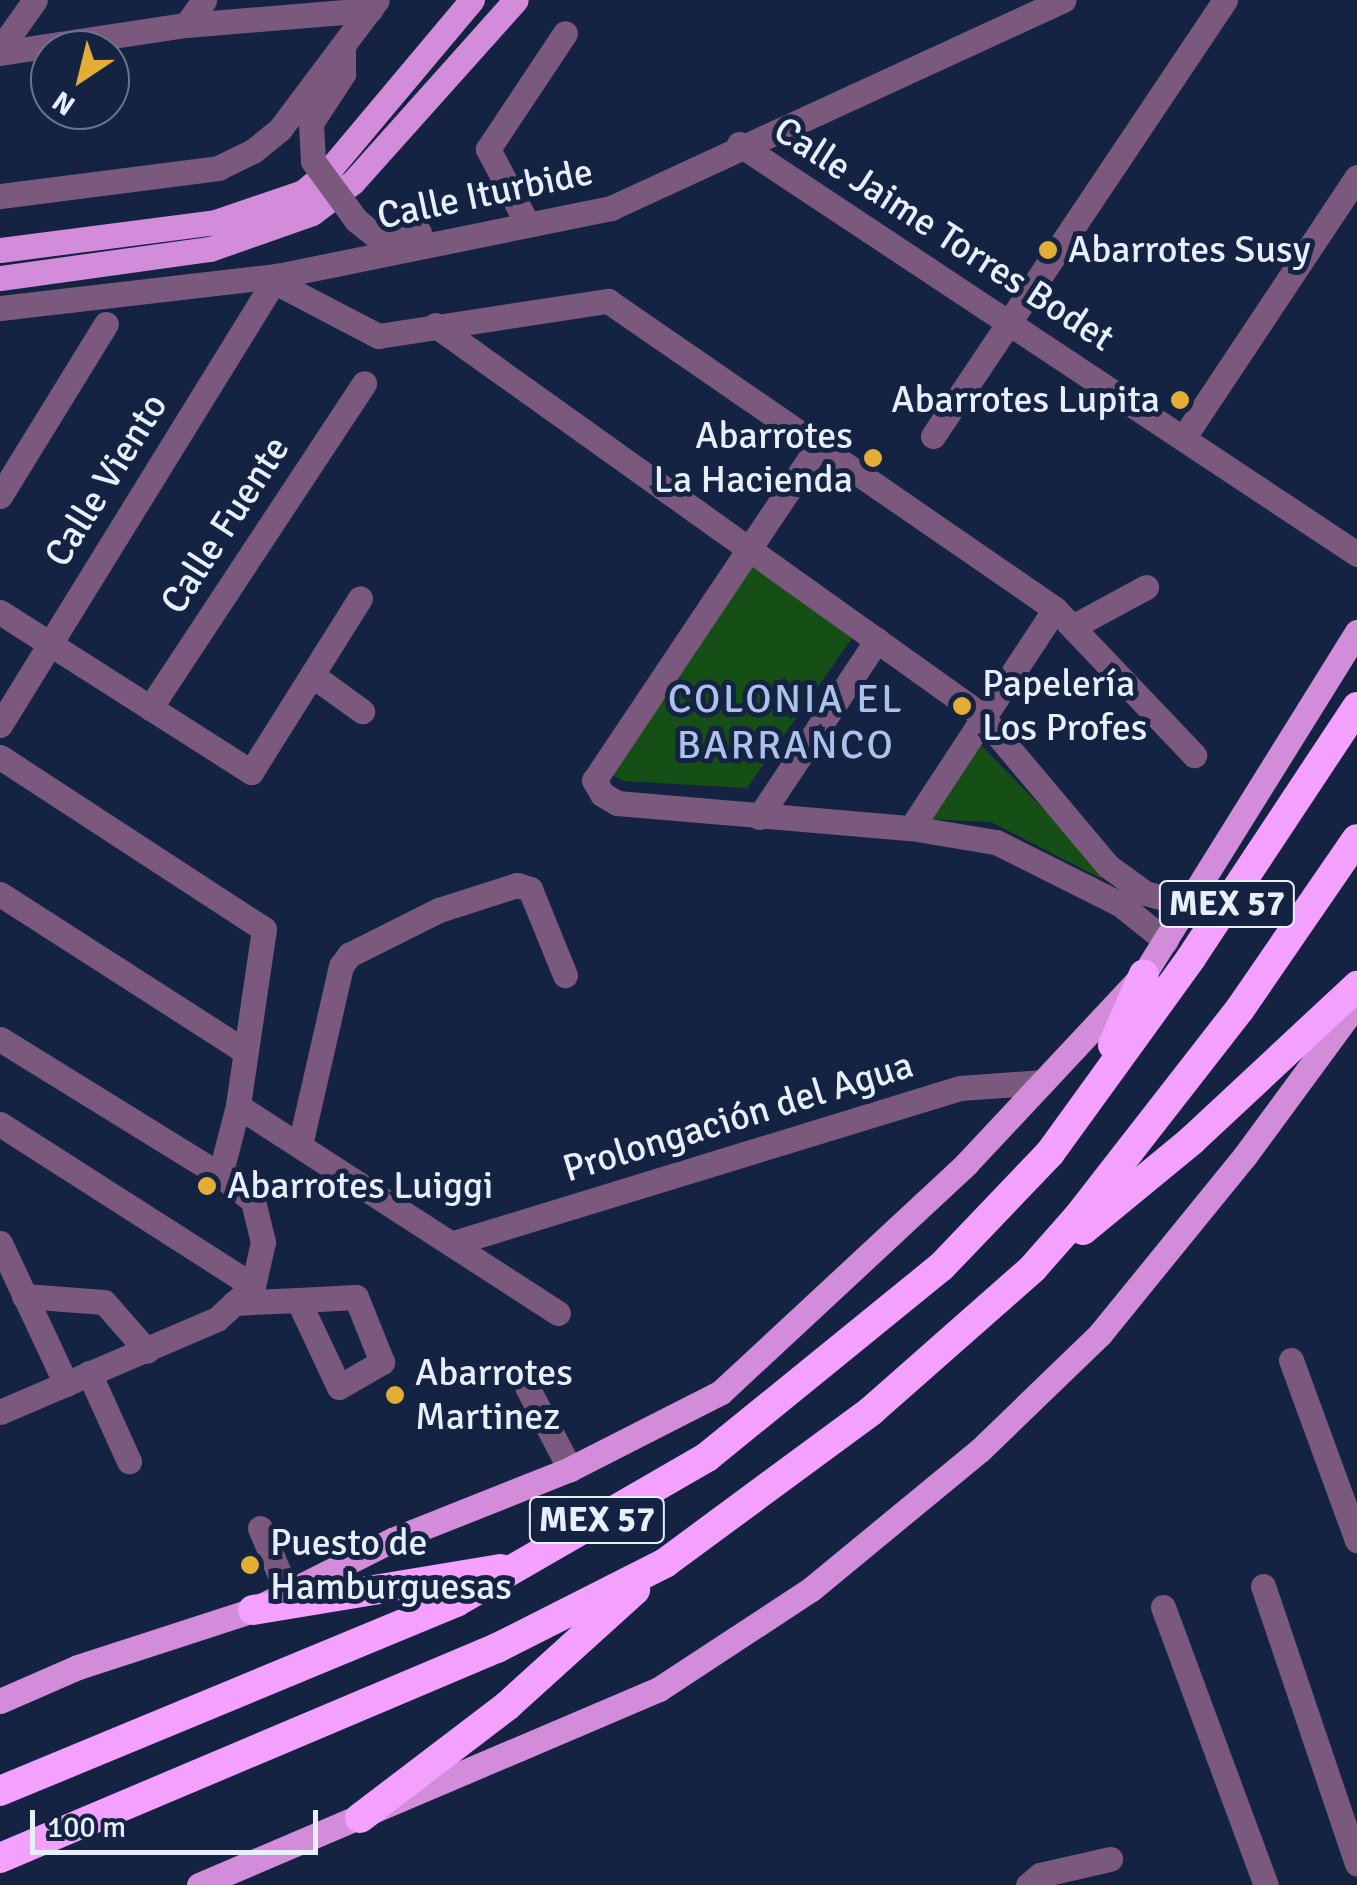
<!DOCTYPE html>
<html>
<head>
<meta charset="utf-8">
<style>
	body { margin:0 }
	#map { position:relative; width:1357px; height:1885px; overflow:hidden; background:#142342; font-family:Signika,sans-serif }
	div>[style] { position:absolute }
	[style*='--x'] { left:calc(var(--x)*1px); top:calc(var(--y)*1px); width:calc(var(--w)*1px); rotate:calc(var(--a)*1deg) }
	.green>* { inset:0; background:#164f16 }
	.minor>* { height:25px; margin:-12.5px; padding:0 12.5px; transform-origin:12.5px; border-radius:12.5px; background:#7b597e }
	.major>* { height:25px; margin:-12.5px; padding:0 12.5px; transform-origin:12.5px; border-radius:12.5px; background:#d28cda }
	.highway>* { height:30px; margin:-15px; padding:0 15px; transform-origin:15px; border-radius:15px; background:#f4a0fe }
	.minor-bridge>* { height:25px; margin:-12.5px; padding:0 12.5px; transform-origin:12.5px; border-radius:12.5px; background:#7b597e }
	.dots>* { width:28px; height:28px; translate:-50% -50%; box-sizing:border-box; border:5px solid #142342; border-radius:50% }
	span { translate:-50% -50%; white-space:nowrap; text-align:center; line-height:1.15; -webkit-text-stroke:10px #142342; paint-order:stroke }
	.shield-label span { padding:2px 8px; background:#142342; border:2px solid; border-radius:8px; -webkit-text-stroke-width:0 }
	.shield-label { font-size:35px; color:#e8effc; font-weight:700 }
	.street-label { font-size:38px; color:#e8effc }
	.poi-label { font-size:38px; color:#e8effc }
	.left { translate:0 -50%; text-align:left }
	.right { translate:-100% -50%; text-align:right }
	.neighbourhood-label { font-size:40px; color:#adc2eb; letter-spacing:2.5px }
	.north { position:absolute; left:30px; top:30px; width:100px; height:100px; box-sizing:border-box; background:#142342; border:2px solid #69758c; border-radius:50%; rotate:215deg; font-size:28px; font-weight:700; line-height:40px; text-align:center; color:#e8effc }
	.north::after { content:''; display:block; margin:auto; width:35px; height:45px; background:#e4ae35; clip-path:polygon(50% 0,100% 100%,50% 72%,0 100%) }
	.scale { position:absolute; left:30px; top:1810px; width:288px; height:45px; box-sizing:border-box; border:5px solid #e8effc; border-top:0; padding-left:12px; font-size:30px; line-height:35px; white-space:nowrap; color:#e8effc; -webkit-text-stroke:8px #142342; paint-order:stroke }
</style>
</head>
<body>
<div id="map">
	<div class="green">
		<div style="clip-path:polygon(753px 564px,855px 634px,747px 788px,623px 781px,608px 772px)"></div>
		<div style="clip-path:polygon(977px 741px,1090px 857px,1102px 879px,991px 822px,925px 819px)"></div>
	</div>
	<div class="minor">
		<div style="--x:186;--y:25;--w:31;--a:-54"></div>
		<div style="--x:0;--y:49;--w:60;--a:-54.5"></div>
		<div style="--x:0;--y:53;--w:188;--a:-8.6"></div>
		<div style="--x:186;--y:25;--w:185;--a:-4.7"></div>
		<div style="--x:739;--y:144;--w:742;--a:33.56"></div>
		<div style="--x:313;--y:161;--w:38;--a:-93"></div>
		<div style="--x:311;--y:123;--w:59;--a:-56.9"></div>
		<div style="--x:343;--y:74;--w:27;--a:-90"></div>
		<div style="--x:0;--y:196;--w:220;--a:-7.3"></div>
		<div style="--x:218;--y:168;--w:39;--a:-26"></div>
		<div style="--x:253;--y:151;--w:35;--a:-39"></div>
		<div style="--x:280;--y:129;--w:161;--a:-53.1"></div>
		<div style="--x:356;--y:220;--w:26;--a:39"></div>
		<div style="--x:376;--y:236;--w:43;--a:-5.3"></div>
		<div style="--x:528;--y:225;--w:86;--a:-117.8"></div>
		<div style="--x:488;--y:149;--w:139;--a:-56.4"></div>
		<div style="--x:273;--y:281;--w:119;--a:27.6"></div>
		<div style="--x:378;--y:336;--w:233;--a:-8.7"></div>
		<div style="--x:608;--y:301;--w:543;--a:34.57"></div>
		<div style="--x:1055;--y:609;--w:202;--a:46.4"></div>
		<div style="--x:0;--y:308;--w:279;--a:-6.6"></div>
		<div style="--x:277;--y:276;--w:341;--a:-11.5"></div>
		<div style="--x:611;--y:208;--w:498;--a:-24.7"></div>
		<div style="--x:435;--y:325;--w:670;--a:35.52"></div>
		<div style="--x:980;--y:714;--w:199;--a:49.9"></div>
		<div style="--x:1108;--y:866;--w:46;--a:36.1"></div>
		<div style="--x:1145;--y:893;--w:47;--a:14.9"></div>
		<div style="--x:933;--y:436;--w:525;--a:-56.19"></div>
		<div style="--x:1184;--y:437;--w:312;--a:-56.4"></div>
		<div style="--x:820;--y:443;--w:406;--a:123.8"></div>
		<div style="--x:594;--y:780;--w:16;--a:60"></div>
		<div style="--x:602;--y:794;--w:17;--a:31"></div>
		<div style="--x:617;--y:803;--w:295;--a:4.9"></div>
		<div style="--x:911;--y:828;--w:86;--a:9.4"></div>
		<div style="--x:996;--y:842;--w:139;--a:26.6"></div>
		<div style="--x:1120;--y:904;--w:59;--a:38.8"></div>
		<div style="--x:0;--y:496;--w:202;--a:-58.4"></div>
		<div style="--x:0;--y:612;--w:298;--a:32.5"></div>
		<div style="--x:251;--y:772;--w:205;--a:-57.9"></div>
		<div style="--x:1074;--y:626;--w:82;--a:-28.4"></div>
		<div style="--x:312;--y:675;--w:62;--a:35.8"></div>
		<div style="--x:150;--y:708;--w:389;--a:-56.6"></div>
		<div style="--x:0;--y:725;--w:528;--a:-58.33"></div>
		<div style="--x:0;--y:757;--w:315;--a:33.1"></div>
		<div style="--x:264;--y:929;--w:179;--a:98.4"></div>
		<div style="--x:238;--y:1106;--w:71;--a:104.6"></div>
		<div style="--x:759;--y:817;--w:213;--a:-56.3"></div>
		<div style="--x:911;--y:828;--w:262;--a:-56.7"></div>
		<div style="--x:0;--y:894;--w:291;--a:32.7"></div>
		<div style="--x:0;--y:1039;--w:259;--a:31.7"></div>
		<div style="--x:220;--y:1175;--w:42;--a:38.2"></div>
		<div style="--x:253;--y:1201;--w:42;--a:76.3"></div>
		<div style="--x:263;--y:1242;--w:45;--a:102.8"></div>
		<div style="--x:253;--y:1286;--w:49;--a:137.5"></div>
		<div style="--x:217;--y:1319;--w:236;--a:156.8"></div>
		<div style="--x:238;--y:1106;--w:381;--a:32.9"></div>
		<div style="--x:0;--y:1124;--w:300;--a:32.6"></div>
		<div style="--x:300;--y:1145;--w:184;--a:-77.1"></div>
		<div style="--x:341;--y:966;--w:14;--a:-54"></div>
		<div style="--x:349;--y:955;--w:101;--a:-26.6"></div>
		<div style="--x:439;--y:910;--w:82;--a:-17.8"></div>
		<div style="--x:517;--y:885;--w:14;--a:17"></div>
		<div style="--x:530;--y:889;--w:93;--a:67.9"></div>
		<div style="--x:457;--y:1242;--w:526;--a:-17.02"></div>
		<div style="--x:960;--y:1088;--w:83;--a:-4.1"></div>
		<div style="--x:0;--y:1243;--w:156;--a:64.9"></div>
		<div style="--x:24;--y:1296;--w:80;--a:4.3"></div>
		<div style="--x:104;--y:1302;--w:65;--a:48.7"></div>
		<div style="--x:234;--y:1303;--w:64;--a:-2.7"></div>
		<div style="--x:298;--y:1300;--w:96;--a:64.8"></div>
		<div style="--x:339;--y:1387;--w:50;--a:-30.2"></div>
		<div style="--x:382;--y:1362;--w:70;--a:-111.8"></div>
		<div style="--x:356;--y:1297;--w:58;--a:177"></div>
		<div style="--x:1291;--y:1360;--w:192;--a:69.9"></div>
		<div style="--x:89;--y:1373;--w:97;--a:65.6"></div>
		<div style="--x:527;--y:1387;--w:93;--a:62.3"></div>
		<div style="--x:260;--y:1528;--w:69;--a:67.1"></div>
		<div style="--x:1263;--y:1586;--w:293;--a:71.3"></div>
		<div style="--x:1163;--y:1607;--w:296;--a:69.7"></div>
		<div style="--x:1028;--y:1885;--w:16;--a:-40"></div>
		<div style="--x:1040;--y:1875;--w:72;--a:-12.9"></div>
	</div>
	<div class="major">
		<div style="--x:0;--y:250;--w:217;--a:-7.4"></div>
		<div style="--x:215;--y:222;--w:93;--a:-18.8"></div>
		<div style="--x:303;--y:192;--w:35;--a:-40"></div>
		<div style="--x:330;--y:169;--w:221;--a:-50"></div>
		<div style="--x:0;--y:278;--w:212;--a:-7.9"></div>
		<div style="--x:210;--y:249;--w:108;--a:-19.4"></div>
		<div style="--x:312;--y:213;--w:51;--a:-37.1"></div>
		<div style="--x:353;--y:182;--w:244;--a:-48.2"></div>
		<div style="--x:0;--y:1701;--w:85;--a:-23.6"></div>
		<div style="--x:78;--y:1667;--w:184;--a:-18"></div>
		<div style="--x:253;--y:1610;--w:156;--a:-26.7"></div>
		<div style="--x:392;--y:1540;--w:192;--a:-21.7"></div>
		<div style="--x:570;--y:1469;--w:169;--a:-27"></div>
		<div style="--x:721;--y:1392;--w:335;--a:-42.9"></div>
		<div style="--x:966;--y:1164;--w:260;--a:-46.9"></div>
		<div style="--x:1144;--y:974;--w:403;--a:-58.1"></div>
		<div style="--x:199;--y:1885;--w:500;--a:-23.08"></div>
		<div style="--x:659;--y:1689;--w:181;--a:-33.3"></div>
		<div style="--x:810;--y:1590;--w:220;--a:-39.5"></div>
		<div style="--x:980;--y:1450;--w:167;--a:-44"></div>
		<div style="--x:1100;--y:1334;--w:228;--a:-50.9"></div>
		<div style="--x:1244;--y:1157;--w:191;--a:-53.7"></div>
	</div>
	<div class="highway">
		<div style="--x:1113;--y:1045;--w:77;--a:-66.4"></div>
		<div style="--x:1083;--y:1230;--w:141;--a:-39.5"></div>
		<div style="--x:1192;--y:1140;--w:226;--a:-43"></div>
		<div style="--x:253;--y:1610;--w:251;--a:-9.4"></div>
		<div style="--x:0;--y:1791;--w:494;--a:-22.5"></div>
		<div style="--x:456;--y:1602;--w:290;--a:-30"></div>
		<div style="--x:707;--y:1457;--w:301;--a:-39.1"></div>
		<div style="--x:941;--y:1267;--w:158;--a:-46.3"></div>
		<div style="--x:1050;--y:1153;--w:241;--a:-54.1"></div>
		<div style="--x:1191;--y:958;--w:301;--a:-56.5"></div>
		<div style="--x:360;--y:1818;--w:185;--a:-37.3"></div>
		<div style="--x:507;--y:1706;--w:173;--a:-42.2"></div>
		<div style="--x:0;--y:1858;--w:540;--a:-22.91"></div>
		<div style="--x:497;--y:1648;--w:188;--a:-26.8"></div>
		<div style="--x:665;--y:1563;--w:256;--a:-36.4"></div>
		<div style="--x:871;--y:1411;--w:216;--a:-41.4"></div>
		<div style="--x:1033;--y:1268;--w:68;--a:-48.6"></div>
		<div style="--x:1078;--y:1217;--w:264;--a:-52.1"></div>
		<div style="--x:1240;--y:1009;--w:206;--a:-55.5"></div>
	</div>
	<div class="minor-bridge">
		<div style="--x:313;--y:161;--w:73;--a:53.9"></div>
	</div>
	<div class="dots">
		<div style="left:1048px;top:250px;background:#e4ae35"></div>
		<div style="left:1180px;top:400px;background:#e4ae35"></div>
		<div style="left:873px;top:458px;background:#e4ae35"></div>
		<div style="left:962px;top:706px;background:#e4ae35"></div>
		<div style="left:207px;top:1186px;background:#e4ae35"></div>
		<div style="left:395px;top:1395px;background:#e4ae35"></div>
		<div style="left:250px;top:1565px;background:#e4ae35"></div>
	</div>
	<div class="shield-label">
		<span style="left:1227px;top:904px">MEX 57</span>
		<span style="left:597px;top:1520px">MEX 57</span>
	</div>
	<div class="street-label">
		<span style="left:485px;top:194px;rotate:-12deg">Calle Iturbide</span>
		<span style="left:944px;top:234px;rotate:33deg">Calle Jaime Torres Bodet</span>
		<span style="left:106px;top:480px;rotate:-58deg">Calle Viento</span>
		<span style="left:225px;top:525px;rotate:-57deg">Calle Fuente</span>
		<span style="left:738px;top:1117px;rotate:-17deg">Prolongación del Agua</span>
	</div>
	<div class="poi-label">
		<span class="left" style="left:1068px;top:250px">Abarrotes Susy</span>
		<span class="right" style="left:1160px;top:400px">Abarrotes Lupita</span>
		<span class="right" style="left:853px;top:458px">Abarrotes<br>La Hacienda</span>
		<span class="left" style="left:982px;top:706px">Papelería<br>Los Profes</span>
		<span class="left" style="left:227px;top:1186px">Abarrotes Luiggi</span>
		<span class="left" style="left:415px;top:1395px">Abarrotes<br>Martinez</span>
		<span class="left" style="left:270px;top:1565px">Puesto de<br>Hamburguesas</span>
	</div>
	<div class="neighbourhood-label">
		<span style="left:786px;top:722px">COLONIA EL<br>BARRANCO</span>
	</div>
	<div class="north">N</div>
	<div class="scale">100 m</div>
</div>
</body>
</html>
